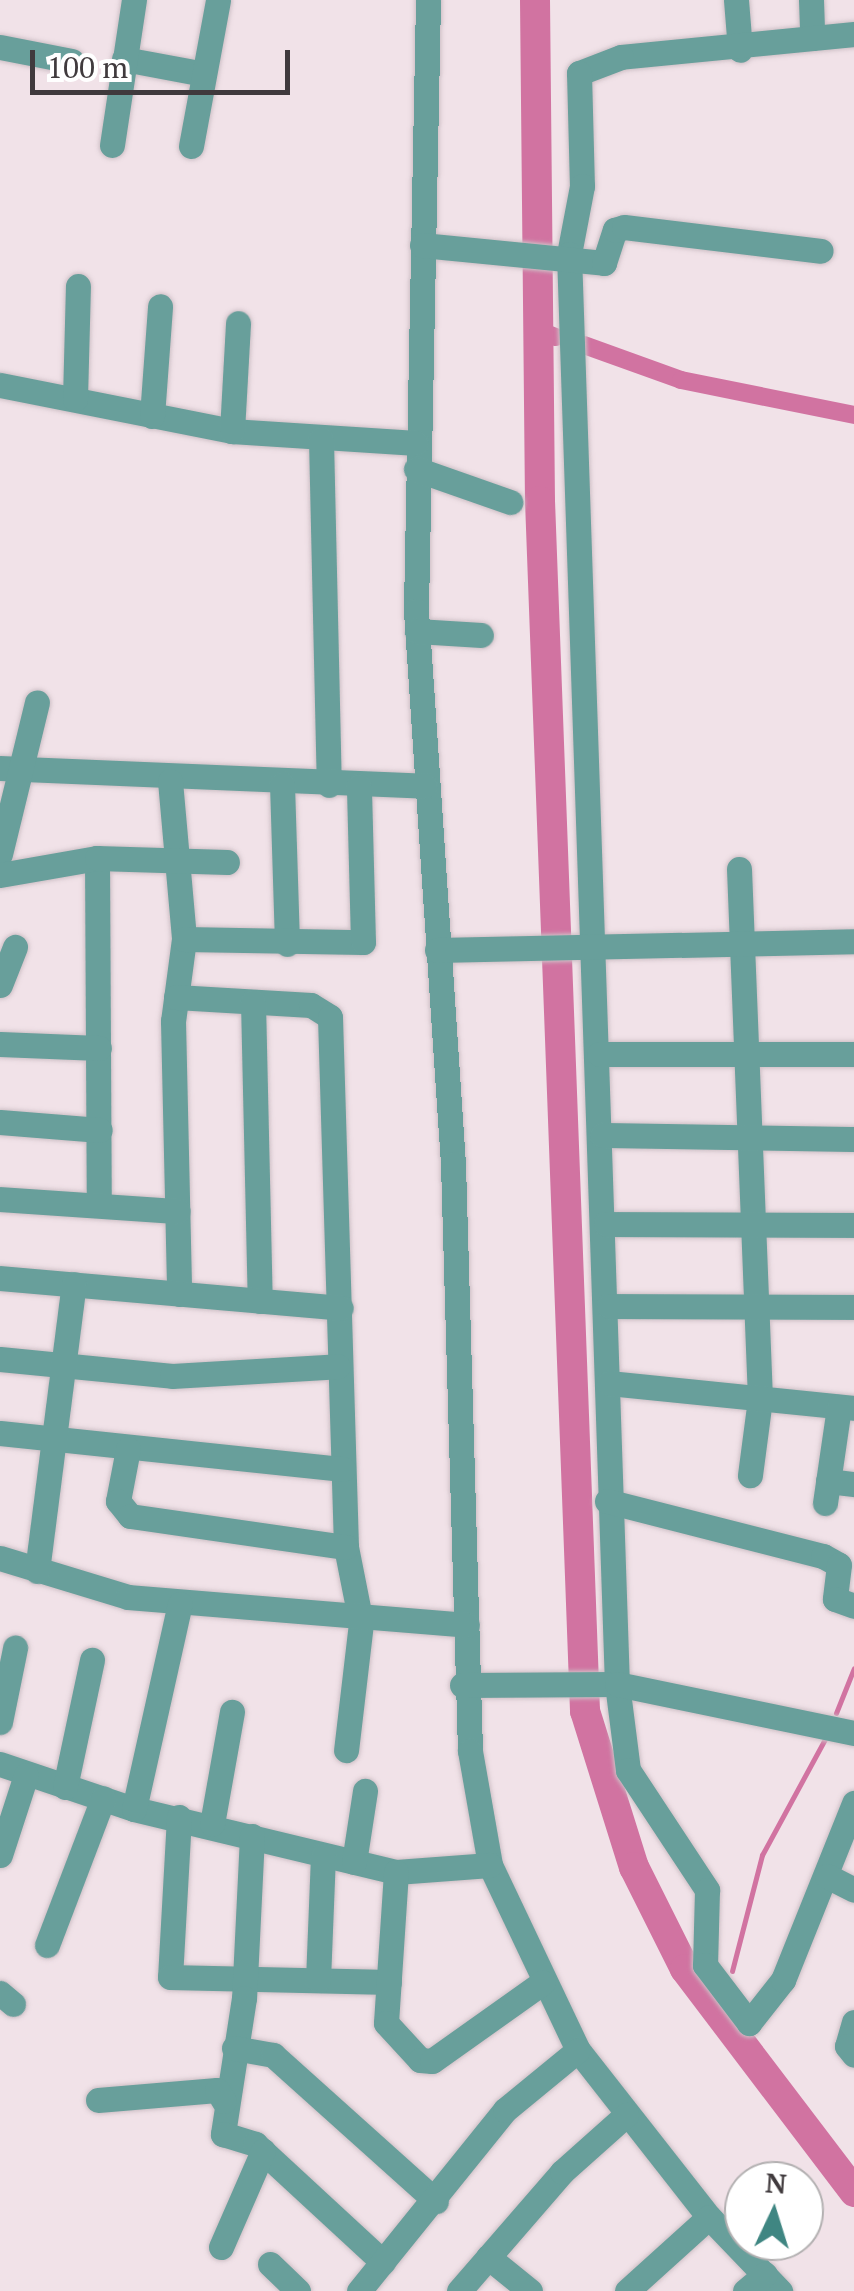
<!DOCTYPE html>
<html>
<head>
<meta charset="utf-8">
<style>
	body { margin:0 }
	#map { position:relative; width:854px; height:2291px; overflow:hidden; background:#f1e2e8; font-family:"PT Serif",serif }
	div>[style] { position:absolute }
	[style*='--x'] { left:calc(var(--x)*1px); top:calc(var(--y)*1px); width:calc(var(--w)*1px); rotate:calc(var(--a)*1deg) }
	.stream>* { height:5px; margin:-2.5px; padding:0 2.5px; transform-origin:2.5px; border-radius:2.5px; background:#d173a1 }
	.canal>* { height:18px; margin:-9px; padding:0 9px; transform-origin:9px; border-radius:9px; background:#d173a1 }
	.river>* { height:30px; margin:-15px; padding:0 15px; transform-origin:15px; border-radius:15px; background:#d173a1 }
	.roads { filter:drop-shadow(0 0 2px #cec0c6) drop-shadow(0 0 2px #cec0c6) }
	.minor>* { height:25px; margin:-12.5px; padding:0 12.5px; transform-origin:12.5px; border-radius:12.5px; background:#689f9b }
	span { translate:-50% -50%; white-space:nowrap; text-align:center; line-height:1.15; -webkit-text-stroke:10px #fff; paint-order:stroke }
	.north { position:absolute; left:724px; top:2161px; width:100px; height:100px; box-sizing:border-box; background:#fff; border:2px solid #b3b0b1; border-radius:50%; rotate:4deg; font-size:28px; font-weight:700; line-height:40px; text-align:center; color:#403a3d }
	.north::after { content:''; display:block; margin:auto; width:35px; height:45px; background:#3f8682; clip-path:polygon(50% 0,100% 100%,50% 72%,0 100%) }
	.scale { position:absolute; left:30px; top:50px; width:260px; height:45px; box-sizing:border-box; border:5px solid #403a3d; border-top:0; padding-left:12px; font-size:30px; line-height:35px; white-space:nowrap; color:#403a3d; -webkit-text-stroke:8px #fff; paint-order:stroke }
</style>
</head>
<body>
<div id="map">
	<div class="stream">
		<div style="--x:836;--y:1713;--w:48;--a:-68.2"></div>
		<div style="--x:732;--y:1971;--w:120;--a:-75.5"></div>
		<div style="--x:762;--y:1855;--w:132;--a:-61.5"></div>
	</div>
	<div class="canal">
		<div style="--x:540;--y:331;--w:17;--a:21"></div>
		<div style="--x:584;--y:345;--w:103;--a:19.8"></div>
		<div style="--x:681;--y:380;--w:177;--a:11.4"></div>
	</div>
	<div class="river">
		<div style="--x:535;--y:0;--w:501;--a:89.43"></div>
		<div style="--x:540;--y:501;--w:1211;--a:87.87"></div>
		<div style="--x:585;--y:1711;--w:164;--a:72.6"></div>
		<div style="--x:634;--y:1867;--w:114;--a:63.4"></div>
		<div style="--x:685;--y:1969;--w:280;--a:52.8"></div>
	</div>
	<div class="roads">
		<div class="minor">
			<div style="--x:428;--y:0;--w:611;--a:91.13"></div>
			<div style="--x:416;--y:611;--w:554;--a:86.17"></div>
			<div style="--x:453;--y:1164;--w:587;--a:88.34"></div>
			<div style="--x:470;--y:1751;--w:116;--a:80"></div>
			<div style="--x:490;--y:1865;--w:205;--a:64.6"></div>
			<div style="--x:578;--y:2050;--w:212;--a:51.9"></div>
			<div style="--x:709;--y:2217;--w:103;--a:46.2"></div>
			<div style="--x:736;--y:0;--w:50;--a:85.4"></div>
			<div style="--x:811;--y:0;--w:38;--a:88"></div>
			<div style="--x:854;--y:34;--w:234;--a:174.4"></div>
			<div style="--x:621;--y:57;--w:45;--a:159.1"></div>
			<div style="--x:579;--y:73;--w:113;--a:88.5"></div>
			<div style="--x:582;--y:186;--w:69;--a:100.8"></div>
			<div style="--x:569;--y:254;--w:1431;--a:88.08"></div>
			<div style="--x:617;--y:1684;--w:87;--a:82.7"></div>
			<div style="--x:628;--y:1770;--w:144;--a:56.6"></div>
			<div style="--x:707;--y:1890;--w:75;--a:91.5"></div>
			<div style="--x:705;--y:1965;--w:73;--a:52.8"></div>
			<div style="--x:749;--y:2023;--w:55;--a:-51.7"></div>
			<div style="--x:783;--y:1980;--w:191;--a:-68.1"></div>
			<div style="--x:0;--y:47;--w:73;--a:11"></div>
			<div style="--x:124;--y:59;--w:81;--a:10.6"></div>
			<div style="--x:112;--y:145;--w:147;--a:-81.4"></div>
			<div style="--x:191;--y:146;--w:148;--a:-79.5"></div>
			<div style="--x:422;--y:245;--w:183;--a:5.6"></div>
			<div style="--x:604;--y:263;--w:35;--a:-72"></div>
			<div style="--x:615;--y:230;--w:9;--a:-18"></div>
			<div style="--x:624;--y:227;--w:198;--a:6.9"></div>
			<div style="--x:0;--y:385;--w:237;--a:11.2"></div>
			<div style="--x:232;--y:431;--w:184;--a:3.7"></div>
			<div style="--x:75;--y:399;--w:113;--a:-88.5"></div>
			<div style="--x:152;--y:416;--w:110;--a:-85.8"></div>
			<div style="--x:232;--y:431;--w:108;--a:-86.8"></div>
			<div style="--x:321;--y:439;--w:346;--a:88.7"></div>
			<div style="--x:416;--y:469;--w:100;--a:19.3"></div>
			<div style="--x:417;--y:631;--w:64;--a:3.6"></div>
			<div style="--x:0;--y:768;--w:425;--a:2.4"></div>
			<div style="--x:170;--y:781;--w:159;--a:84.9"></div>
			<div style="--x:184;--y:939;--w:83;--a:97.6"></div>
			<div style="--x:173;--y:1021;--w:273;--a:88.7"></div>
			<div style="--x:282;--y:784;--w:160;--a:88.2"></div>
			<div style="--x:0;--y:854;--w:156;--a:-76.3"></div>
			<div style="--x:97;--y:858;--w:347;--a:89.7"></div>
			<div style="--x:739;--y:869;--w:530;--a:87.73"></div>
			<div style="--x:760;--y:1399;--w:77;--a:97.5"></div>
			<div style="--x:0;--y:875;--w:98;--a:-9.9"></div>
			<div style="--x:97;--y:858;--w:130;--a:1.8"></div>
			<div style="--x:184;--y:939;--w:179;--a:1"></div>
			<div style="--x:363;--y:942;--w:156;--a:-91.5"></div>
			<div style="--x:437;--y:950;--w:417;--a:-1.2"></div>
			<div style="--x:0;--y:985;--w:41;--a:-68.5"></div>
			<div style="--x:176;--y:997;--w:135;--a:3.4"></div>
			<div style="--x:311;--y:1005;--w:22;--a:32"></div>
			<div style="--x:330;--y:1017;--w:530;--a:88.27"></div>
			<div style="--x:346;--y:1547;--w:77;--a:78.8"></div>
			<div style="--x:361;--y:1623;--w:128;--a:96.7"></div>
			<div style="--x:253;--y:1002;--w:299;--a:88.7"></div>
			<div style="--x:0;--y:1044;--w:99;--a:2.3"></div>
			<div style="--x:599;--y:1054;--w:255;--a:0"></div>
			<div style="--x:0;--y:1122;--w:100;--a:4.6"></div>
			<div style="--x:602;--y:1135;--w:252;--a:0.9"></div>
			<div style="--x:0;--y:1199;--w:178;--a:3.9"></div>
			<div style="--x:606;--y:1224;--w:248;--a:0.2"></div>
			<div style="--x:0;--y:1278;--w:342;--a:5"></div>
			<div style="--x:609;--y:1306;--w:245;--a:0.2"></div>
			<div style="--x:0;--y:1359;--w:173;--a:5.6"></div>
			<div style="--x:172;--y:1376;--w:166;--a:-3.4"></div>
			<div style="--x:609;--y:1383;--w:246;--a:5.8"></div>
			<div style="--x:0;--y:1433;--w:345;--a:6"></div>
			<div style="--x:128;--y:1449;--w:53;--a:100.9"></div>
			<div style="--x:118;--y:1501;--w:19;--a:51"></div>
			<div style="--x:130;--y:1516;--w:218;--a:8.2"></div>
			<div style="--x:828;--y:1481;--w:26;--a:7"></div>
			<div style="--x:607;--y:1501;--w:223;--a:14.3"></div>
			<div style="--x:823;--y:1556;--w:18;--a:29"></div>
			<div style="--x:839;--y:1565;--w:34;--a:97"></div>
			<div style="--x:835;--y:1599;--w:20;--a:20"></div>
			<div style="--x:825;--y:1503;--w:97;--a:-81.7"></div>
			<div style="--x:0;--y:1558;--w:134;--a:16.9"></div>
			<div style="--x:128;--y:1597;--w:340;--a:4.7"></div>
			<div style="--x:37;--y:1571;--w:289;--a:-82.7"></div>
			<div style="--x:462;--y:1685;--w:155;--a:-0.4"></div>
			<div style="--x:617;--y:1684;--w:242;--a:11.7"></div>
			<div style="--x:0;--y:1722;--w:76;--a:-78.5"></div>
			<div style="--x:0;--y:1764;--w:141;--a:18.6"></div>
			<div style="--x:134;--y:1809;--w:269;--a:13.5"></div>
			<div style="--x:396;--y:1872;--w:94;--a:-4.3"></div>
			<div style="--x:65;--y:1787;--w:130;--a:-78"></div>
			<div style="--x:134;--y:1809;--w:210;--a:-77.4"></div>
			<div style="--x:179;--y:1817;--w:160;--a:93.2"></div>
			<div style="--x:170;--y:1977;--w:219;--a:1.3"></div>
			<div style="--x:212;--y:1824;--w:114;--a:-79.9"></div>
			<div style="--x:252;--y:1836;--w:162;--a:92.8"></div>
			<div style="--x:244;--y:1998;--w:138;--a:98.8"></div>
			<div style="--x:223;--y:2134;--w:34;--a:17"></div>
			<div style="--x:255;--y:2144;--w:174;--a:42.7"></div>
			<div style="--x:0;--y:1855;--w:84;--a:-72"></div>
			<div style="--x:354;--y:1862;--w:72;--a:-81.2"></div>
			<div style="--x:396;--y:1872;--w:151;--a:93.8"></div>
			<div style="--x:386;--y:2023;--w:50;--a:47.4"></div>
			<div style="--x:420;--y:2060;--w:12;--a:5"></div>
			<div style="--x:432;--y:2061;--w:136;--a:-35.4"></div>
			<div style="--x:827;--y:1876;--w:30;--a:27"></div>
			<div style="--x:47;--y:1945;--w:157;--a:-69.1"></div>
			<div style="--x:318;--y:1980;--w:124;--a:-87.7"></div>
			<div style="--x:0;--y:1993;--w:17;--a:40"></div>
			<div style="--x:854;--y:2022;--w:25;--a:106"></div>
			<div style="--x:847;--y:2046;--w:11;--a:52"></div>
			<div style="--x:234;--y:2048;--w:40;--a:10"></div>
			<div style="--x:273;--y:2055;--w:219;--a:41.9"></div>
			<div style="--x:98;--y:2100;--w:119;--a:-4.8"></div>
			<div style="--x:217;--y:2090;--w:13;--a:58"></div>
			<div style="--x:221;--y:2247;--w:105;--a:-66.4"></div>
			<div style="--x:488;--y:2257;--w:54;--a:39"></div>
			<div style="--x:270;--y:2264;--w:39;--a:44"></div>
			<div style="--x:359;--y:2291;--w:233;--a:-51.1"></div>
			<div style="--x:505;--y:2110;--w:94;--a:-39.4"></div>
			<div style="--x:459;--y:2291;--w:157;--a:-49.1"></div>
			<div style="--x:562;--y:2172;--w:86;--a:-41.7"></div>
			<div style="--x:627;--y:2291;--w:110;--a:-42.1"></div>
			<div style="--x:745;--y:2291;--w:26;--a:-40"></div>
		</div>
	</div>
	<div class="north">N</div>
	<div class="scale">100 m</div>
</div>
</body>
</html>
